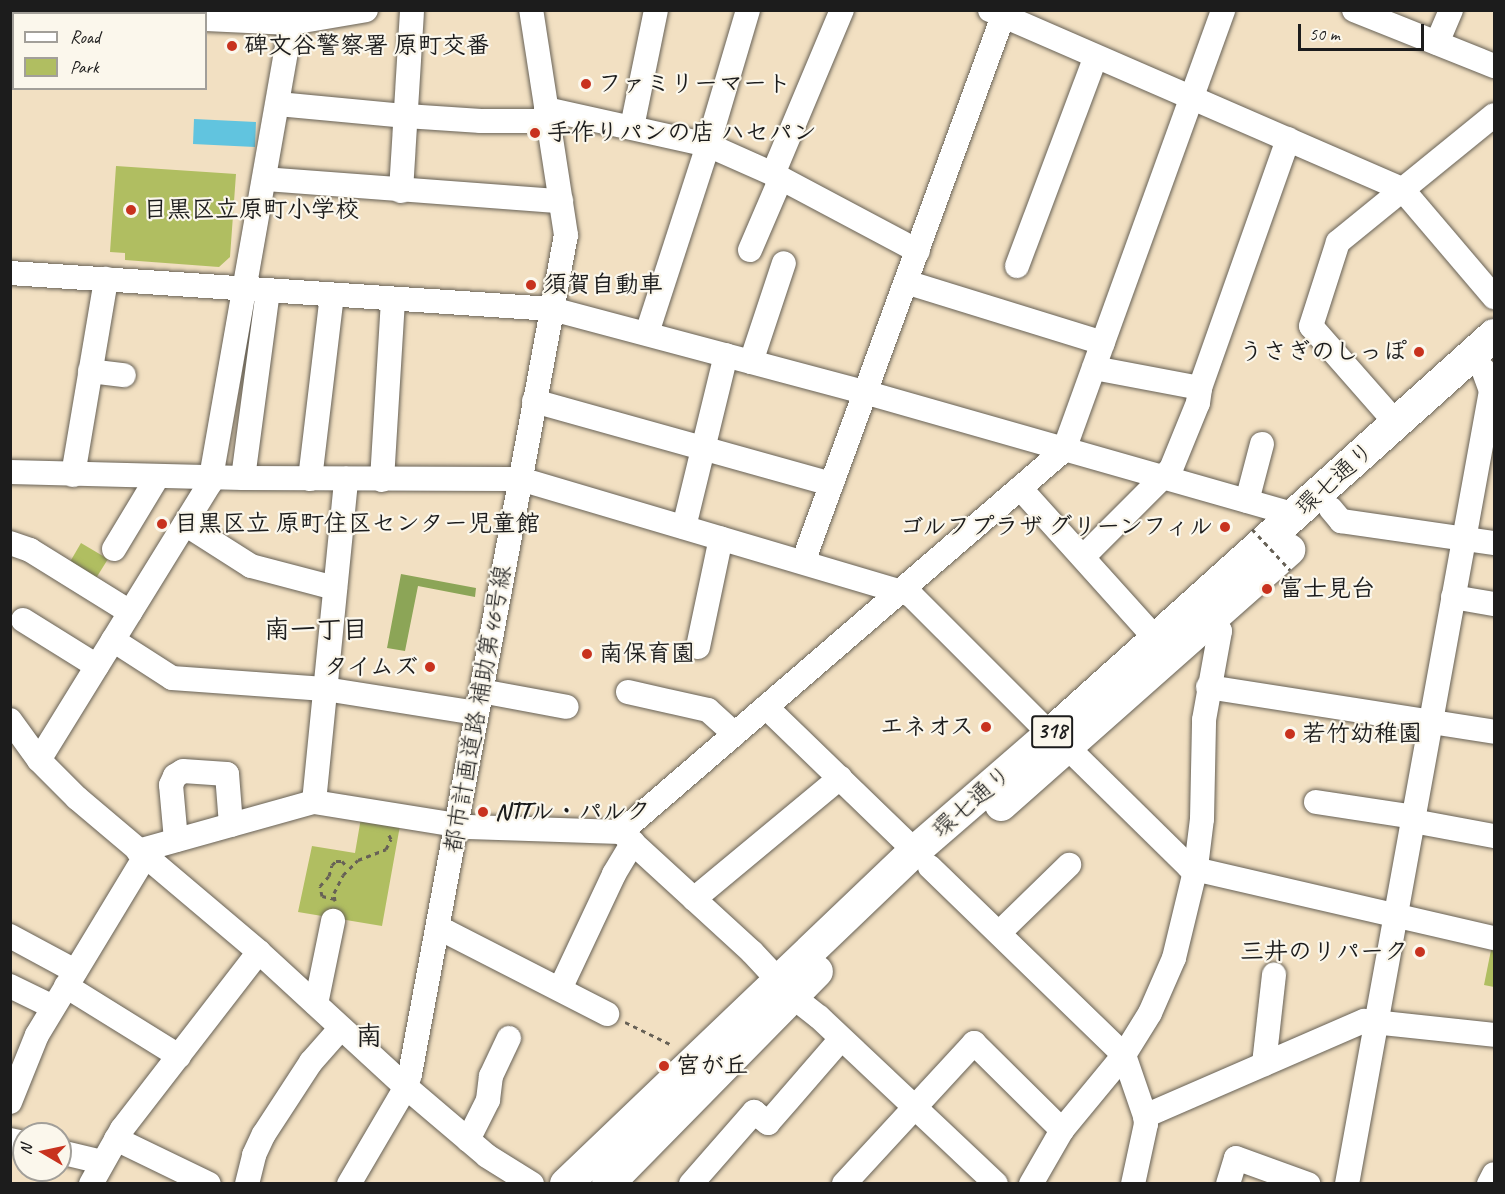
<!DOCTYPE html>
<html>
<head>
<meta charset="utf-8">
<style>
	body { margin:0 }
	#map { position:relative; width:1505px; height:1194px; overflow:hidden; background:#f2e0c2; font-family:Caveat,"Klee One",sans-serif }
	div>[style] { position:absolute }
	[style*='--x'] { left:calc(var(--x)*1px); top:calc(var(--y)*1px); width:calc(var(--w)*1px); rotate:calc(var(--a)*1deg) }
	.green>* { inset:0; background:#b0be61 }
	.forest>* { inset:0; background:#8ca557 }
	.water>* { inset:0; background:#61c4df }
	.path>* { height:3px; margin-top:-1.5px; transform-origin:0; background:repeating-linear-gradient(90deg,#676156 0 4.5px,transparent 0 9px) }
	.roads { filter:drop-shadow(0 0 2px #676156) drop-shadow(0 0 2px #676156) }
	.minor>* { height:24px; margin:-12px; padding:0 12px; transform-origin:12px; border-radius:12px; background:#fff }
	.major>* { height:32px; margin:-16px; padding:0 16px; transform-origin:16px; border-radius:16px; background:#fff }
	.path-bridge>* { height:3px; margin-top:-1.5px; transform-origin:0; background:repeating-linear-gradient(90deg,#676156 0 4.5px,transparent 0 9px) }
	.dots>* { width:16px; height:16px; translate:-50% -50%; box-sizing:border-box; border:3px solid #fbf7ec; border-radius:50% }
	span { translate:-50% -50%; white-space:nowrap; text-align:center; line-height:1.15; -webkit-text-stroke:4.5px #fbf7ec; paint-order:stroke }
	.shield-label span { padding:2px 4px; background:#fbf7ec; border:2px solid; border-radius:4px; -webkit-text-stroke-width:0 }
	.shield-label { font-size:22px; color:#1c1c1c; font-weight:700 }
	.poi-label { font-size:24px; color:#1c1c1c; font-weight:700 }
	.left { translate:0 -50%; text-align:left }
	.right { translate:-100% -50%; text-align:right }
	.street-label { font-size:24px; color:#1c1c1c }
	.neighbourhood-label { font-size:26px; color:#1c1c1c; font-weight:700 }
	.quarter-label { font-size:27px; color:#1c1c1c; font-weight:700 }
	.frame { position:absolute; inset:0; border:12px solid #1c1c1c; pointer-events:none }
	.legend { position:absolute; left:12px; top:12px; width:195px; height:78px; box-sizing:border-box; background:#fbf7ec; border:2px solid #a29f99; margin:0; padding:8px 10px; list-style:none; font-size:18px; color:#1c1c1c }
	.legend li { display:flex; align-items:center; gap:12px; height:30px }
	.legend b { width:30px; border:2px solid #a29f99 }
	.north { position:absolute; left:12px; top:1122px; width:60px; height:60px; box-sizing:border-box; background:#fbf7ec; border:2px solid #a29f99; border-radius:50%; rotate:279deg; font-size:16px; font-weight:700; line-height:24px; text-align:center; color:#1c1c1c }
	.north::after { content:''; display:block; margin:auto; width:21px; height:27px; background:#c8321e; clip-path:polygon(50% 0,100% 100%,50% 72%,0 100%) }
	.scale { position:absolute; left:1298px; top:24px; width:126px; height:27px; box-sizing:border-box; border:3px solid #1c1c1c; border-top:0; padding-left:8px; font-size:18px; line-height:21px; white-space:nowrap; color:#1c1c1c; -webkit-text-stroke:4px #fbf7ec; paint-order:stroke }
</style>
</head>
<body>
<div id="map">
	<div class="green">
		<div style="clip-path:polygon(116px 166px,236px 174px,230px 257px,219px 267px,125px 260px,125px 253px,110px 252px)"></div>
		<div style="clip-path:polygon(81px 543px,108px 559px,93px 583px,67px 567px)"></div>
		<div style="clip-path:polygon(362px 812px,401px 820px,382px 926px,298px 912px,312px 846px,355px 853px)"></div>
		<div style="clip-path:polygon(1492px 945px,1494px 945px,1494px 987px,1484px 985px)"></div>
	</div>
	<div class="forest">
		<div style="clip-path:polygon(401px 574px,476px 588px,475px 597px,418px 586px,405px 651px,387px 648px)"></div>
	</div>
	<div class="water">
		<div style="clip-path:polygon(194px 119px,256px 122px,255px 147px,193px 144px)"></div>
	</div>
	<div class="path">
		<div style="--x:335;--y:899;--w:13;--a:-167"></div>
		<div style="--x:322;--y:896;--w:10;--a:-101"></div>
		<div style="--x:320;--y:886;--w:13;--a:-48"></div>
		<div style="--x:329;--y:876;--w:11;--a:-75"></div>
		<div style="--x:332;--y:865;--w:6;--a:-45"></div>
		<div style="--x:336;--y:861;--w:6;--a:0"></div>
		<div style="--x:342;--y:861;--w:9;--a:49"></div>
		<div style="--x:335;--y:901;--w:8;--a:-97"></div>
		<div style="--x:334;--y:893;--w:20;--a:-63"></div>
		<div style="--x:343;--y:875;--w:21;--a:-45"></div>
		<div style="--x:358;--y:860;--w:30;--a:-21"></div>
		<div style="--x:386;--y:849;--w:11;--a:-63"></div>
		<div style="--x:391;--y:839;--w:7;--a:-117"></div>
		<div style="--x:625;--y:1022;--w:52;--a:26.1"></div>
	</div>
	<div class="roads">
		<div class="minor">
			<div style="--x:22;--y:10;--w:64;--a:3.6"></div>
			<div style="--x:990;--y:10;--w:449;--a:23.5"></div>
			<div style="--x:1402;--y:189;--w:142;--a:49.6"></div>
			<div style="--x:1354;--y:10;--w:151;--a:21.8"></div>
			<div style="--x:206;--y:19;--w:85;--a:2.7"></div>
			<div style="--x:291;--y:23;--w:76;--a:-9.8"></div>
			<div style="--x:1437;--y:43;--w:36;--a:-67"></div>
			<div style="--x:10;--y:67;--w:10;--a:-66"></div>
			<div style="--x:278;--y:104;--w:129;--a:5.4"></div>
			<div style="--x:406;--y:116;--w:75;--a:3.8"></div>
			<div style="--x:481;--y:121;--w:67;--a:0"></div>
			<div style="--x:546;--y:109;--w:166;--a:12.5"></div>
			<div style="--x:708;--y:145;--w:71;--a:24"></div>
			<div style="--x:773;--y:174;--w:164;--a:28"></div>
			<div style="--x:632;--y:127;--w:119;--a:-78.4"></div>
			<div style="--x:773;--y:174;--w:178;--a:-67.2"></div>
			<div style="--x:265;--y:179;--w:297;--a:4.3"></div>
			<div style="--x:401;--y:191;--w:181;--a:-86.5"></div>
			<div style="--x:750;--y:250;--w:78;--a:-66.7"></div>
			<div style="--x:1017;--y:266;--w:222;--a:-69.4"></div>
			<div style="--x:10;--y:273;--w:543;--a:3.8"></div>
			<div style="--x:552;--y:309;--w:323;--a:14.9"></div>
			<div style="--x:864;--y:392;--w:449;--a:15.9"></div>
			<div style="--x:906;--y:282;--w:206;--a:17.2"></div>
			<div style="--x:647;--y:333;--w:198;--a:-72"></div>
			<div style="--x:708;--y:145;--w:141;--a:-73.5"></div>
			<div style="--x:751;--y:362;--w:104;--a:-71.6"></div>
			<div style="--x:1094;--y:368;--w:108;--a:10.7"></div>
			<div style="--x:90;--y:371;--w:34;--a:7"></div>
			<div style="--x:534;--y:401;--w:309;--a:15.6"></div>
			<div style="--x:1397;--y:424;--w:130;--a:-131.3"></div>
			<div style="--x:1311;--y:326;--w:88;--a:-72.2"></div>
			<div style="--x:1338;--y:242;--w:201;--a:-39.1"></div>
			<div style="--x:10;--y:472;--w:233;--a:1.5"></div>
			<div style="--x:243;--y:478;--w:277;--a:0.2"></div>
			<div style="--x:520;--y:479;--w:408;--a:16.5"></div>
			<div style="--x:911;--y:595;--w:197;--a:45"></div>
			<div style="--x:73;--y:475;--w:199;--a:-80.4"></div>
			<div style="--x:243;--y:478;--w:189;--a:-82.4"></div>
			<div style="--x:310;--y:479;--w:185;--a:-83.2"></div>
			<div style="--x:382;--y:480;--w:181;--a:-86.5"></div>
			<div style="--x:1020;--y:488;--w:203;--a:48"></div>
			<div style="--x:1247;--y:501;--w:59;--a:-75.3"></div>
			<div style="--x:1331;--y:509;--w:16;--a:50"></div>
			<div style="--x:1341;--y:521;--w:155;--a:8.2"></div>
			<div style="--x:185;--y:524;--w:78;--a:32.5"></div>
			<div style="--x:251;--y:566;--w:87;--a:14.7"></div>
			<div style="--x:684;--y:527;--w:177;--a:-76.3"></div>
			<div style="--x:10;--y:543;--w:21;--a:19"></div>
			<div style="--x:30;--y:550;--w:118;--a:31.8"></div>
			<div style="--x:114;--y:549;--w:85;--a:-58.9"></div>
			<div style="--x:1083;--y:557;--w:124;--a:-45"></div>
			<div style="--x:1171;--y:469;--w:71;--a:-67.8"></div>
			<div style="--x:1198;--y:403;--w:15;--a:-82"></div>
			<div style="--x:1200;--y:388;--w:264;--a:-70.5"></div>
			<div style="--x:803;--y:562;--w:581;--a:-69.88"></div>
			<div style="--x:1453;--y:597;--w:42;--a:9.7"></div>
			<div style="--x:23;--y:620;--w:87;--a:31.9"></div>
			<div style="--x:113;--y:640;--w:70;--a:32.8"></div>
			<div style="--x:172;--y:678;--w:153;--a:4.1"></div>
			<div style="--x:325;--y:689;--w:154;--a:9"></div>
			<div style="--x:698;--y:647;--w:111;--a:-78.1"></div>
			<div style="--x:1208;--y:687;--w:290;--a:8.9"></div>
			<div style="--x:481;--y:691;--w:87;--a:10.5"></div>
			<div style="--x:628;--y:692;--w:82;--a:12.7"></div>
			<div style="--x:708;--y:710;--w:36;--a:42"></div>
			<div style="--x:766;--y:707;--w:207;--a:44"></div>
			<div style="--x:10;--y:720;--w:49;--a:54.1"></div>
			<div style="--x:39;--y:760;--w:54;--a:45"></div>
			<div style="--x:77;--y:798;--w:238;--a:40.2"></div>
			<div style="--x:259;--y:952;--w:200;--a:42.6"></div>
			<div style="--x:406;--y:1087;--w:106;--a:40.4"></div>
			<div style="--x:487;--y:1156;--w:53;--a:31.9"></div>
			<div style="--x:1068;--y:748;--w:171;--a:44.5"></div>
			<div style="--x:1190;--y:868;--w:312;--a:13"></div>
			<div style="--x:39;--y:760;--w:326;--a:-58.3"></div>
			<div style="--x:210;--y:483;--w:480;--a:-80"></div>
			<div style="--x:314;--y:802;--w:325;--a:-84.3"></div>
			<div style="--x:1316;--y:802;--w:99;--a:8.7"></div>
			<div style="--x:1413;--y:821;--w:82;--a:10.5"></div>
			<div style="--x:621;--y:832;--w:585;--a:-40.77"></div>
			<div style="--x:1064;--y:450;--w:468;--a:-70.1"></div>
			<div style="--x:176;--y:840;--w:55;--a:-95.2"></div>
			<div style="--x:171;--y:785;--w:10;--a:-66"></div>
			<div style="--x:175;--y:776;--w:9;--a:-32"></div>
			<div style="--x:183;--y:771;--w:44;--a:3.9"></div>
			<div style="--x:227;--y:774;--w:51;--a:85.5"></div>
			<div style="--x:138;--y:851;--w:183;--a:-15.6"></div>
			<div style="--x:314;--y:802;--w:156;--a:9.2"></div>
			<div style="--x:468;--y:827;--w:153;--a:1.9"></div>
			<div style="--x:621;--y:832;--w:178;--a:42.5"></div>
			<div style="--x:752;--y:952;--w:38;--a:47"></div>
			<div style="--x:930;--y:867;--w:270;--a:44.1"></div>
			<div style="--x:1124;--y:1055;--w:65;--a:71"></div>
			<div style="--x:694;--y:899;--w:190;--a:-39.7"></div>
			<div style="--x:437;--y:930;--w:10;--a:11"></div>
			<div style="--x:447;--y:932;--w:180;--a:27.1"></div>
			<div style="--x:999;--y:933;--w:98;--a:-44.2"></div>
			<div style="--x:10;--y:936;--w:74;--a:28.3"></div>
			<div style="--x:10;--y:986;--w:48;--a:26"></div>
			<div style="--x:66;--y:986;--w:133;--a:31.8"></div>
			<div style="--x:560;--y:989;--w:127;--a:-64.8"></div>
			<div style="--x:614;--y:874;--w:37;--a:-59"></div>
			<div style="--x:792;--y:996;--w:34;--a:38"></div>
			<div style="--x:819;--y:1017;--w:243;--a:43.3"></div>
			<div style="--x:316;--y:1004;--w:85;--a:-78.4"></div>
			<div style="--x:1264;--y:1064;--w:90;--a:-83.6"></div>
			<div style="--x:10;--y:1102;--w:72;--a:-68.1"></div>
			<div style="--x:37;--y:1035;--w:208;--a:-58.8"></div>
			<div style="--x:116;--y:1139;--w:103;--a:25.8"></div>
			<div style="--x:10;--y:1140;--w:14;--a:12"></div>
			<div style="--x:468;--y:1140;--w:45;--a:-63.4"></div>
			<div style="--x:488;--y:1100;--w:24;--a:-83"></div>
			<div style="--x:491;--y:1076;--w:42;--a:-64.7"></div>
			<div style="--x:60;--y:1152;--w:43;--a:13.4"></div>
			<div style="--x:91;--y:1184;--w:63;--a:-60.6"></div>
			<div style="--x:122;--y:1129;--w:224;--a:-52.3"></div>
			<div style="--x:247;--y:1184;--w:30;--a:-76"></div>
			<div style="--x:254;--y:1155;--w:23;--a:-65"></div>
			<div style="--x:264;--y:1134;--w:86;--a:-56.9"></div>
			<div style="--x:311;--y:1062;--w:45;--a:-48.6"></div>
			<div style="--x:349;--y:1184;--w:113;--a:-59.6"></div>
			<div style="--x:406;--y:1087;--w:14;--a:-73"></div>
			<div style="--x:410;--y:1074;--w:853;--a:-79.47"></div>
			<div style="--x:566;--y:235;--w:228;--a:-98.8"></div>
			<div style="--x:691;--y:1184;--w:96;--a:-48.8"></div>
			<div style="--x:754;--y:1112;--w:18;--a:38"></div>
			<div style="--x:768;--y:1123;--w:111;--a:-49"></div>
			<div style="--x:844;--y:1184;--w:192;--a:-47.3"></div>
			<div style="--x:974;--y:1043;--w:124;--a:44.7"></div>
			<div style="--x:1031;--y:1184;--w:62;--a:-60.1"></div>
			<div style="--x:1062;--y:1130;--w:97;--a:-50.4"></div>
			<div style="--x:1124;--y:1055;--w:49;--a:-58.2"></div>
			<div style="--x:1150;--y:1013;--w:60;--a:-66.4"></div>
			<div style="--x:1174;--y:958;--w:94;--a:-76.4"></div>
			<div style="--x:1196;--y:867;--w:48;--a:-82.9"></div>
			<div style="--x:1202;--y:819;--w:99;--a:-88.8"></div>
			<div style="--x:1204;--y:720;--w:90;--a:-79.8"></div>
			<div style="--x:1220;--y:631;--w:15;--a:-118"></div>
			<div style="--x:1133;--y:1184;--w:61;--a:-77.8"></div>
			<div style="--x:1146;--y:1124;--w:8;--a:-97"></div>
			<div style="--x:1145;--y:1116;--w:239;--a:-23.5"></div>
			<div style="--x:1364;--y:1021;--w:131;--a:6.1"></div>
			<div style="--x:1228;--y:1184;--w:27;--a:-73"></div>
			<div style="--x:1236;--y:1158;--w:77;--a:19.9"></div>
			<div style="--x:1347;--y:1184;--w:806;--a:-79.71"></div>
			<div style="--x:1491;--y:391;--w:23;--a:-110"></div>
			<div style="--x:1489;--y:1184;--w:11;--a:-63"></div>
		</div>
		<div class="major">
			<div style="--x:1001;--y:805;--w:385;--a:-41.5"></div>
			<div style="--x:566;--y:1184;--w:482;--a:-43.7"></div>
			<div style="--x:915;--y:851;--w:179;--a:-40.9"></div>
			<div style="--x:1050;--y:734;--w:597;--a:-41.94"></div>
			<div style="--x:608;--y:1184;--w:298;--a:-45.5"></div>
		</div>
	</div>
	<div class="path-bridge">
		<div style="--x:1252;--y:529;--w:56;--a:47.2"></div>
	</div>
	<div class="dots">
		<div style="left:232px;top:46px;background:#c8321e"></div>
		<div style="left:586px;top:84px;background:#c8321e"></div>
		<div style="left:535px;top:133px;background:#c8321e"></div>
		<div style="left:131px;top:210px;background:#c8321e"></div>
		<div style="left:531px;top:285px;background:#c8321e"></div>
		<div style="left:1419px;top:352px;background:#c8321e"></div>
		<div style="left:162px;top:524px;background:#c8321e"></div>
		<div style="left:1225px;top:527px;background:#c8321e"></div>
		<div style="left:1267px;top:589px;background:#c8321e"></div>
		<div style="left:587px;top:654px;background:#c8321e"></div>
		<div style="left:430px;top:667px;background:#c8321e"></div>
		<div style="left:986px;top:727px;background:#c8321e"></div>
		<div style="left:1290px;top:734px;background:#c8321e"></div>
		<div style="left:483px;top:812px;background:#c8321e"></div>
		<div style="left:1420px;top:952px;background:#c8321e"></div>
		<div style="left:664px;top:1066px;background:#c8321e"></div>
	</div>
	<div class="shield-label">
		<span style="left:1052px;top:732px">318</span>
	</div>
	<div class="poi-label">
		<span class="left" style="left:244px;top:46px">碑文谷警察署 原町交番</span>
		<span class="left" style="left:598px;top:84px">ファミリーマート</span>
		<span class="left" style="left:547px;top:133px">手作りパンの店 ハセパン</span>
		<span class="left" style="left:143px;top:210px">目黒区立原町小学校</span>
		<span class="left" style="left:543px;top:285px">須賀自動車</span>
		<span class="right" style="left:1407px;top:352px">うさぎのしっぽ</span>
		<span class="left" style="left:174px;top:524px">目黒区立 原町住区センター児童館</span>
		<span class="right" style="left:1213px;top:527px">ゴルフプラザ グリーンフィル</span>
		<span class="left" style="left:1279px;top:589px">富士見台</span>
		<span class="left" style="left:599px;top:654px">南保育園</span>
		<span class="right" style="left:418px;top:667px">タイムズ</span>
		<span class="right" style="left:974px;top:727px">エネオス</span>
		<span class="left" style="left:1302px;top:734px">若竹幼稚園</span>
		<span class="left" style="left:495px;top:812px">NTTル・パルク</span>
		<span class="right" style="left:1408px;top:952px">三井のリパーク</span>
		<span class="left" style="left:676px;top:1066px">宮が丘</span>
	</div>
	<div class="street-label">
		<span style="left:1335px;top:479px;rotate:-42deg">環七通り</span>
		<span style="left:478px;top:709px;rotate:-80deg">都市計画道路 補助第46号線</span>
		<span style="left:972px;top:802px;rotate:-41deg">環七通り</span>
	</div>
	<div class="neighbourhood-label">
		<span style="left:316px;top:630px">南一丁目</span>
	</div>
	<div class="quarter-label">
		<span style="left:369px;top:1037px">南</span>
	</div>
	<div class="frame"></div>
	<ul class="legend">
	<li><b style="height:8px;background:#fff"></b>Road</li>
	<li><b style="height:16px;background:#b0be61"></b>Park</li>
	</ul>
	<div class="north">N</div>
	<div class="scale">50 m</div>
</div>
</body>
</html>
